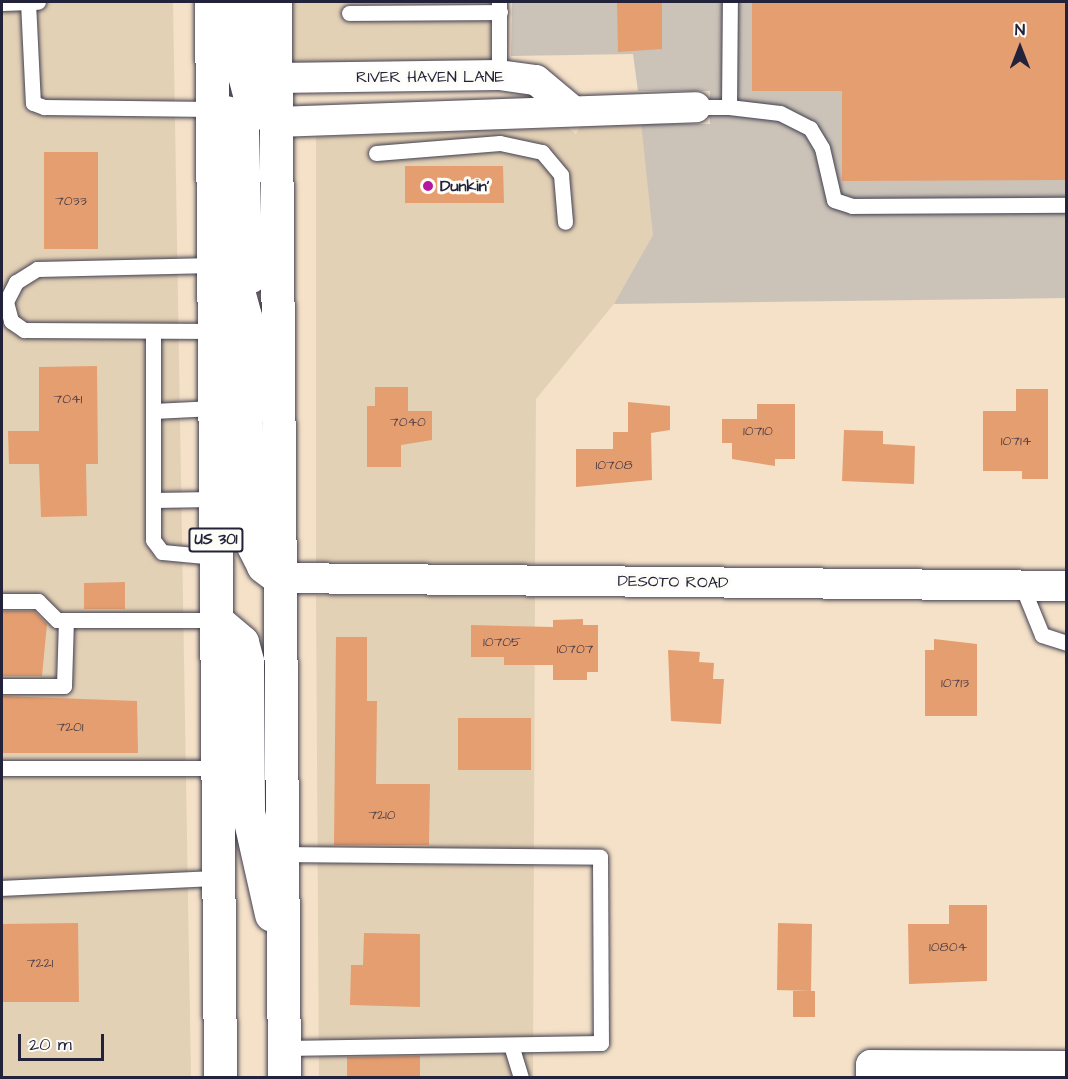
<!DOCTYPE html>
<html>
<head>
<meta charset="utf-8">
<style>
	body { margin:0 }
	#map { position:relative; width:1068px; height:1079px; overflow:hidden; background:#f4e1c7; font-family:"Architects Daughter",sans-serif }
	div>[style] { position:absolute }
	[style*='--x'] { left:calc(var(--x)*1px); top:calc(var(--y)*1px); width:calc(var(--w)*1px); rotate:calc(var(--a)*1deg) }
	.built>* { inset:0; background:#e3d1b5 }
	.industrial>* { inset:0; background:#cbc3b8 }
	.building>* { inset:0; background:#e59e70 }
	.roads { filter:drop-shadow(0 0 2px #423f50) drop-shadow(0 0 2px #423f50) }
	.lane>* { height:15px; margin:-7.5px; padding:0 7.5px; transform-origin:7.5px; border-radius:7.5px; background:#fff }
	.street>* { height:30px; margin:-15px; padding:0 15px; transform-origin:15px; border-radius:15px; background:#fff }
	.primary>* { height:33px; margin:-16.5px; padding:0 16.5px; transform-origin:16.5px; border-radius:16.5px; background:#fff }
	.dots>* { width:16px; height:16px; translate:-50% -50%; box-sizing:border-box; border:3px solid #fdfcf7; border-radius:50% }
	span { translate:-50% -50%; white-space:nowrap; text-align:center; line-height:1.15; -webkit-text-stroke:6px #fdfcf7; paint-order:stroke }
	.number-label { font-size:14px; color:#534148 }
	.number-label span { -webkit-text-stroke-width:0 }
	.shield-label span { padding:2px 4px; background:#fdfcf7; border:2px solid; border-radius:4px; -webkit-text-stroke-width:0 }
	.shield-label { font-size:15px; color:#22223b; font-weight:700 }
	.street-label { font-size:16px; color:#22223b }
	.poi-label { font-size:16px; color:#22223b; font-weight:700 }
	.left { translate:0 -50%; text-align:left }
	.frame { position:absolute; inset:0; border:3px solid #22223b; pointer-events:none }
	.north { position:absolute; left:990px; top:18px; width:60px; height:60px; -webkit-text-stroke:4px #fdfcf7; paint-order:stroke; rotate:0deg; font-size:16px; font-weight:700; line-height:24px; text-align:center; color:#22223b }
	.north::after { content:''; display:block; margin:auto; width:21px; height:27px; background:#22223b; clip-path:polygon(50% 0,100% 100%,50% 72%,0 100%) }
	.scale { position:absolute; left:18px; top:1034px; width:86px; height:27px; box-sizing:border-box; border:3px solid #22223b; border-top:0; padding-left:8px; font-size:18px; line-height:21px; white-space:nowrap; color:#22223b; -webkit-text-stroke:4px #fdfcf7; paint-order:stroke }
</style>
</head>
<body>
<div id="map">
	<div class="built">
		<div style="clip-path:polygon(2px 2px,173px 2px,191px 1077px,2px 1078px)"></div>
		<div style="clip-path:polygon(275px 2px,499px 2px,499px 75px,276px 78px)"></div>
		<div style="clip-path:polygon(641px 124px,654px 235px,618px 299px,536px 399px,535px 564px,316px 562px,316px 137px,568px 128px,576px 134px,580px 127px)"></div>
		<div style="clip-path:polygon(316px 595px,535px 597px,533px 1077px,319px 1077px)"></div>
	</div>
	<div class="industrial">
		<div style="clip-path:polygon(512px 2px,1066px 2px,1066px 298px,614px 304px,653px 235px,641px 124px,710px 124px,710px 91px,638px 91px,633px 54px,511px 56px)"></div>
	</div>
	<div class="building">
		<div style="clip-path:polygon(617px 2px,662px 2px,662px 49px,618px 52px)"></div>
		<div style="clip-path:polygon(752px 2px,1066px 2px,1066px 180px,842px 181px,842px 91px,752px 91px)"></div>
		<div style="clip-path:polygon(44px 152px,98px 152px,98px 249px,44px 249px)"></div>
		<div style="clip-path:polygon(405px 166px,503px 166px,504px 203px,405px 203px)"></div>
		<div style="clip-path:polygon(97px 366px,98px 464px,86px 464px,87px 516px,41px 517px,39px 464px,9px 464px,8px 431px,39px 431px,39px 367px)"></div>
		<div style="clip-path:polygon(375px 387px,408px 387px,408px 411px,432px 411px,432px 440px,401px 445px,401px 467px,367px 467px,367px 406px,375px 406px)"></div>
		<div style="clip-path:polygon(1016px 389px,1048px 389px,1048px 479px,1022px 479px,1022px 471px,983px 471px,983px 411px,1016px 411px)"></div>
		<div style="clip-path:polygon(628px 402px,670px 406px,670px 430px,651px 433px,652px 480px,576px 487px,576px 449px,613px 449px,613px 432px,628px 432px)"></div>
		<div style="clip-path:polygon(757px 404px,795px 404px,795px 459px,775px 459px,775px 466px,732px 459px,732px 443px,722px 443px,722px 419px,757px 419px)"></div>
		<div style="clip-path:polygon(844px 430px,883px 431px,883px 444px,915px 446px,914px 484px,842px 481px)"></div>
		<div style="clip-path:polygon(125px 582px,125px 609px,84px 609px,84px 583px)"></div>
		<div style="clip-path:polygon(2px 611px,34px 611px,47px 624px,42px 676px,2px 676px)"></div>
		<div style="clip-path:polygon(583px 619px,583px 625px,598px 625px,598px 672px,587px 672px,587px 680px,553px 680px,553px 665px,504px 665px,504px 657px,471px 657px,471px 625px,553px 627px,553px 620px)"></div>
		<div style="clip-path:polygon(336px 637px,367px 637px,367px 701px,377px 701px,376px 784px,430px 784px,429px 845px,334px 845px)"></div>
		<div style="clip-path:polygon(934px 639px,977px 644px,977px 716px,925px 716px,925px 650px,934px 650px)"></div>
		<div style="clip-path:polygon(668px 650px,700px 652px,699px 662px,714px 663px,713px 679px,724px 679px,721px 724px,671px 721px)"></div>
		<div style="clip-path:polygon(2px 696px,137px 701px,138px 753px,2px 753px)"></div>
		<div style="clip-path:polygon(458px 718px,531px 718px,531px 770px,458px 770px)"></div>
		<div style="clip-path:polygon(949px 905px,987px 905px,987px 981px,909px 984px,908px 924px,949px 924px)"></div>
		<div style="clip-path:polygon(78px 923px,79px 1002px,2px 1002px,2px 924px)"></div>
		<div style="clip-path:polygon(778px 923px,812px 924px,811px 991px,777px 990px)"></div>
		<div style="clip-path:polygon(364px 933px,420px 934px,420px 1007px,350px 1005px,351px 965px,363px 965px)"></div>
		<div style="clip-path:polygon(793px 991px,815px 991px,815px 1017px,793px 1017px)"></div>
		<div style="clip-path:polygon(420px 1056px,420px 1077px,347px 1077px,347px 1057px)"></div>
	</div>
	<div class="roads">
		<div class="lane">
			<div style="--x:28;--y:2;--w:101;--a:87.2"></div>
			<div style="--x:33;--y:103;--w:12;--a:20"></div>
			<div style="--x:44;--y:107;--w:168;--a:0.7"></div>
			<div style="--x:2;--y:3;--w:36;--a:-2"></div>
			<div style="--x:349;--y:13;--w:151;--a:-0.4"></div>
			<div style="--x:499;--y:75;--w:73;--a:-90"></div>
			<div style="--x:696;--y:107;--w:33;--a:0"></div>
			<div style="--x:729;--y:107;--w:105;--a:-89.5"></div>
			<div style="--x:729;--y:107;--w:51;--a:6.7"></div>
			<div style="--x:780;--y:113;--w:34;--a:27"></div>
			<div style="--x:810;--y:128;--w:23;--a:59"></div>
			<div style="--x:822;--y:148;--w:53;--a:77"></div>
			<div style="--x:834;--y:200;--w:19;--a:18"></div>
			<div style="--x:852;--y:206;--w:214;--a:-0.3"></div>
			<div style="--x:376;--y:153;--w:124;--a:-4.6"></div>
			<div style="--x:500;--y:143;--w:43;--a:12.1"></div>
			<div style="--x:542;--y:152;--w:30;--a:50"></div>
			<div style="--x:561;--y:175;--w:47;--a:85.1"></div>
			<div style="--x:214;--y:265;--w:177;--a:178.7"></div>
			<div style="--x:37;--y:269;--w:25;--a:148"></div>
			<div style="--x:16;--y:282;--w:22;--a:117"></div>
			<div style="--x:6;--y:302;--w:20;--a:75"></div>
			<div style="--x:11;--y:321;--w:16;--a:35"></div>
			<div style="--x:24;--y:330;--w:193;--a:0.3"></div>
			<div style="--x:153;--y:332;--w:208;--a:90"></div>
			<div style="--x:153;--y:540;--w:15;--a:53"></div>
			<div style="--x:162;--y:552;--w:54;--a:5.3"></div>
			<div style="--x:153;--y:411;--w:61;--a:-2.8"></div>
			<div style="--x:153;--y:500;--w:62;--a:-0.9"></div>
			<div style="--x:1022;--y:586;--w:53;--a:67.8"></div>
			<div style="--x:1042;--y:635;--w:25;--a:18"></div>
			<div style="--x:2;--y:601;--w:36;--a:0"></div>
			<div style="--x:38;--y:601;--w:27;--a:45"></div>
			<div style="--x:57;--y:620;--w:159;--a:0"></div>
			<div style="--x:2;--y:686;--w:62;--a:0"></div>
			<div style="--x:64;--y:686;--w:66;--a:-88.3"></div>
			<div style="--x:2;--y:768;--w:215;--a:0"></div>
			<div style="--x:282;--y:854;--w:318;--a:0.5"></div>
			<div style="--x:600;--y:857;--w:186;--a:89.7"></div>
			<div style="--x:601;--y:1043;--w:317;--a:179.1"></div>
			<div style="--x:2;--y:888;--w:216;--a:-2.7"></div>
			<div style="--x:511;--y:1045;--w:34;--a:73"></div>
		</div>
		<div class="street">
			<div style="--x:276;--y:78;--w:223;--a:-0.8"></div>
			<div style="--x:499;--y:75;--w:37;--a:8"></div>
			<div style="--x:536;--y:80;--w:48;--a:40"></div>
			<div style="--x:276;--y:122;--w:420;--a:-2"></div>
			<div style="--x:279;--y:578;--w:787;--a:0.58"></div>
			<div style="--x:871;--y:1078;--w:13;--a:-90"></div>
			<div style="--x:871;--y:1065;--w:195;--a:0.3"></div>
		</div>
		<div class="primary">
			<div style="--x:211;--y:2;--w:1076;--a:89.52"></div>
			<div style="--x:243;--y:2;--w:73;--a:89.2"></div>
			<div style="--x:244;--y:75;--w:24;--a:75"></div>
			<div style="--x:250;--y:98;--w:35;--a:43"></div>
			<div style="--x:275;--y:2;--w:1076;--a:89.52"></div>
			<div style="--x:212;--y:109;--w:22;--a:13"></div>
			<div style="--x:233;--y:114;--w:16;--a:55"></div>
			<div style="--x:242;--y:127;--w:132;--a:88.7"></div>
			<div style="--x:245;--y:259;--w:18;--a:74"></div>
			<div style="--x:225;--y:243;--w:76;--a:74.7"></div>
			<div style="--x:245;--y:316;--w:218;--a:89.5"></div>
			<div style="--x:247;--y:534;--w:36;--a:63"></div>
			<div style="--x:263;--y:566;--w:20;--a:37"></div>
			<div style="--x:216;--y:620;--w:34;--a:40"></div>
			<div style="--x:242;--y:642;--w:20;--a:75"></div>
			<div style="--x:247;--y:661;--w:151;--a:89.6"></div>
			<div style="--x:248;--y:812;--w:105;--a:77.3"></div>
		</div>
	</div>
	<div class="dots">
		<div style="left:428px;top:186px;background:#b5179e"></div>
	</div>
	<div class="number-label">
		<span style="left:71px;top:201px">7033</span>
		<span style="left:68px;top:399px">7041</span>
		<span style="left:408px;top:422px">7040</span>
		<span style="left:758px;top:431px">10710</span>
		<span style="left:1016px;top:441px">10714</span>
		<span style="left:614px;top:465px">10708</span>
		<span style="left:502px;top:642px">10705</span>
		<span style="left:575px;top:649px">10707</span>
		<span style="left:955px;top:683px">10713</span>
		<span style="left:70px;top:727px">7201</span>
		<span style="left:382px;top:815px">7210</span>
		<span style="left:948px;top:947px">10804</span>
		<span style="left:40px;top:963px">7221</span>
	</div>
	<div class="shield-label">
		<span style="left:216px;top:540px">US 301</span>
	</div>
	<div class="street-label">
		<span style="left:430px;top:77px">RIVER HAVEN LANE</span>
		<span style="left:673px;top:582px;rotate:1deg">DESOTO ROAD</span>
	</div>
	<div class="poi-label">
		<span class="left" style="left:440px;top:186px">Dunkin'</span>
	</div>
	<div class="frame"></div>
	<div class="north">N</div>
	<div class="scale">20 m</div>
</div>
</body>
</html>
